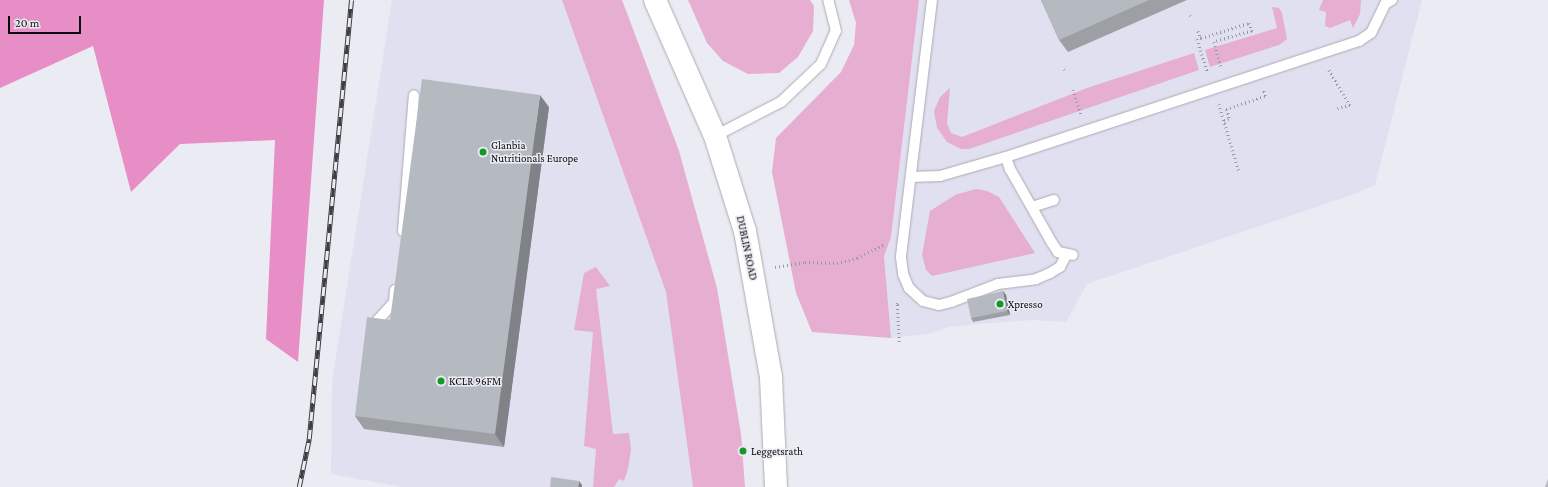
<!DOCTYPE html>
<html>
<head>
<meta charset="utf-8">
<style>
	body { margin:0 }
	#map { position:relative; width:1548px; height:487px; overflow:hidden; background:#ebebf3; font-family:"Crimson Pro",serif }
	div>[style] { position:absolute }
	[style*='--x'] { left:calc(var(--x)*1px); top:calc(var(--y)*1px); width:calc(var(--w)*1px); rotate:calc(var(--a)*1deg) }
	.built>* { inset:0; background:#e0e0f0 }
	.green>* { inset:0; background:#e6aed0 }
	.forest>* { inset:0; background:#e68ec5 }
	.path>* { height:2.5px; margin-top:-1.25px; transform-origin:0; background:repeating-linear-gradient(90deg,#99999f 0 1px,transparent 0 4px) }
	.roads { filter:drop-shadow(0 0 1px #ababb2) drop-shadow(0 0 1px #ababb2) }
	.lane>* { height:10px; margin:-5px; padding:0 5px; transform-origin:5px; border-radius:5px; background:#fff }
	.secondary>* { height:22px; margin:-11px; padding:0 11px; transform-origin:11px; border-radius:11px; background:#fff }
	.rail>* { height:4.5px; margin-top:-2.25px; transform-origin:0; background:repeating-linear-gradient(90deg,#ebebf3 0 9px,#3e3e42 0 18px); box-sizing:border-box; border-block:1px solid #3e3e42 }
	.wall>* { inset:0; background:#9ca0a5 }
	.shaded-wall>* { inset:0; background:#7f8286 }
	.building>* { inset:0; background:#b5bac0 }
	.dots>* { width:11px; height:11px; translate:-50% -50%; box-sizing:border-box; border:2px solid #ebebf3; border-radius:50% }
	span { translate:-50% -50%; white-space:nowrap; text-align:center; line-height:1.15; -webkit-text-stroke:3px #ebebf3; paint-order:stroke }
	.poi-label { font-size:11px; color:#0b0b0e }
	.left { translate:0 -50%; text-align:left }
	.street-label { font-size:11px; color:#0b0b0e }
	.scale { position:absolute; left:8px; top:16px; width:73px; height:18px; box-sizing:border-box; border:2px solid #0b0b0e; border-top:0; padding-left:5px; font-size:12px; line-height:14px; white-space:nowrap; color:#0b0b0e; -webkit-text-stroke:3px #ebebf3; paint-order:stroke }
</style>
</head>
<body>
<div id="map">
	<div class="built">
		<div style="clip-path:polygon(392px 0,562px 0,666px 292px,693px 487px,402px 487px,331px 474px,332px 382px)"></div>
		<div style="clip-path:polygon(919px 0,1422px 0,1375px 185px,1355px 194px,1087px 284px,1066px 322px,1033px 320px,978px 324px,949px 327px,928px 334px,891px 338px,884px 255px,891px 237px)"></div>
	</div>
	<div class="green">
		<div style="clip-path:polygon(562px 0,622px 0,679px 151px,717px 288px,741px 434px,745px 487px,693px 487px,666px 292px)"></div>
		<div style="clip-path:polygon(688px 0,810px 0,814px 6px,813px 31px,798px 57px,779px 73px,748px 74px,723px 61px,707px 43px)"></div>
		<div style="clip-path:polygon(849px 0,919px 0,891px 237px,884px 256px,891px 338px,812px 332px,796px 293px,772px 172px,776px 138px,841px 72px,854px 45px,856px 23px)"></div>
		<div style="clip-path:polygon(1323px 0,1361px 0,1360px 14px,1353px 28px,1350px 20px,1330px 28px,1325px 26px,1326px 12px,1319px 10px)"></div>
		<div style="clip-path:polygon(1272px 7px,1279px 8px,1282px 13px,1287px 39px,1279px 45px,1210px 67px,1205px 50px,1277px 28px)"></div>
		<div style="clip-path:polygon(1194px 53px,1199px 70px,969px 149px,961px 149px,947px 142px,937px 128px,934px 111px,940px 97px,950px 88px,947px 123px,951px 133px,962px 137px,1087px 88px)"></div>
		<div style="clip-path:polygon(976px 189px,987px 191px,999px 197px,1035px 253px,932px 276px,926px 270px,922px 255px,930px 211px,955px 195px)"></div>
		<div style="clip-path:polygon(596px 267px,610px 286px,596px 289px,613px 434px,629px 433px,631px 449px,628px 469px,624px 481px,619px 479px,614px 487px,593px 487px,596px 449px,584px 446px,593px 332px,574px 330px,584px 273px)"></div>
	</div>
	<div class="forest">
		<div style="clip-path:polygon(0 0,324px 0,298px 362px,266px 339px,275px 140px,180px 144px,131px 192px,93px 46px,0 88px)"></div>
	</div>
	<div class="path">
		<div style="--x:1190;--y:15;--w:3;--a:45"></div>
		<div style="--x:1198;--y:31;--w:8;--a:67"></div>
		<div style="--x:1201;--y:38;--w:4;--a:166"></div>
		<div style="--x:1197;--y:39;--w:35;--a:72"></div>
		<div style="--x:1201;--y:38;--w:50;--a:-17.4"></div>
		<div style="--x:1249;--y:23;--w:9;--a:69"></div>
		<div style="--x:1252;--y:31;--w:40;--a:164"></div>
		<div style="--x:1214;--y:42;--w:26;--a:74"></div>
		<div style="--x:1064;--y:69;--w:1;--a:45"></div>
		<div style="--x:1329;--y:70;--w:41;--a:59"></div>
		<div style="--x:1350;--y:105;--w:14;--a:163"></div>
		<div style="--x:1073;--y:90;--w:26;--a:72"></div>
		<div style="--x:1219;--y:104;--w:70;--a:73.4"></div>
		<div style="--x:1224;--y:121;--w:6;--a:-31"></div>
		<div style="--x:1229;--y:118;--w:9;--a:-108"></div>
		<div style="--x:1226;--y:109;--w:41;--a:-18.4"></div>
		<div style="--x:1265;--y:96;--w:6;--a:-108"></div>
		<div style="--x:775;--y:267;--w:30;--a:-9"></div>
		<div style="--x:805;--y:262;--w:32;--a:2"></div>
		<div style="--x:837;--y:263;--w:21;--a:-14"></div>
		<div style="--x:857;--y:258;--w:31;--a:-27"></div>
		<div style="--x:899;--y:342;--w:38;--a:-93"></div>
		<div style="--x:897;--y:304;--w:4;--a:-56"></div>
	</div>
	<div class="roads">
		<div class="lane">
			<div style="--x:932;--y:0;--w:259;--a:96.9"></div>
			<div style="--x:901;--y:257;--w:17;--a:83"></div>
			<div style="--x:903;--y:274;--w:15;--a:67"></div>
			<div style="--x:909;--y:288;--w:19;--a:43"></div>
			<div style="--x:923;--y:301;--w:16;--a:14"></div>
			<div style="--x:939;--y:305;--w:12;--a:-14"></div>
			<div style="--x:951;--y:302;--w:50;--a:-21"></div>
			<div style="--x:998;--y:284;--w:38;--a:-7"></div>
			<div style="--x:1036;--y:279;--w:15;--a:-23"></div>
			<div style="--x:1050;--y:273;--w:12;--a:-31"></div>
			<div style="--x:1060;--y:267;--w:13;--a:-63"></div>
			<div style="--x:715;--y:136;--w:74;--a:-27.3"></div>
			<div style="--x:781;--y:102;--w:55;--a:-43.5"></div>
			<div style="--x:821;--y:64;--w:36;--a:-66"></div>
			<div style="--x:836;--y:31;--w:32;--a:-104"></div>
			<div style="--x:1006;--y:157;--w:13;--a:72"></div>
			<div style="--x:1010;--y:169;--w:85;--a:60.4"></div>
			<div style="--x:1052;--y:243;--w:11;--a:56"></div>
			<div style="--x:1058;--y:252;--w:15;--a:11"></div>
			<div style="--x:911;--y:177;--w:29;--a:-2"></div>
			<div style="--x:940;--y:176;--w:69;--a:-16.1"></div>
			<div style="--x:1006;--y:157;--w:372;--a:-18.2"></div>
			<div style="--x:1359;--y:41;--w:14;--a:-34"></div>
			<div style="--x:1371;--y:33;--w:32;--a:-64"></div>
			<div style="--x:1385;--y:4;--w:8;--a:-30"></div>
			<div style="--x:1032;--y:207;--w:23;--a:-18"></div>
			<div style="--x:403;--y:231;--w:136;--a:-85.4"></div>
			<div style="--x:374;--y:330;--w:11;--a:-68"></div>
			<div style="--x:378;--y:320;--w:24;--a:-48"></div>
			<div style="--x:394;--y:302;--w:12;--a:-85"></div>
		</div>
		<div class="secondary">
			<div style="--x:655;--y:0;--w:149;--a:66.2"></div>
			<div style="--x:715;--y:136;--w:100;--a:72.5"></div>
			<div style="--x:745;--y:231;--w:148;--a:79.9"></div>
			<div style="--x:771;--y:377;--w:110;--a:87.4"></div>
		</div>
	</div>
	<div class="rail">
		<div style="--x:299;--y:487;--w:49;--a:-78.2"></div>
		<div style="--x:309;--y:439;--w:441;--a:-84.5"></div>
	</div>
	<div class="wall">
		<div style="clip-path:polygon(1041px 0,1187px 0,1068px 52px,1059px 40px)"></div>
		<div style="clip-path:polygon(549px 107px,504px 447px,364px 429px,355px 416px,390px 320px)"></div>
		<div style="clip-path:polygon(1003px 291px,1006px 295px,1010px 315px,973px 322px,971px 318px)"></div>
	</div>
	<div class="shaded-wall">
		<div style="clip-path:polygon(540px 95px,549px 107px,504px 447px,495px 434px)"></div>
		<div style="clip-path:polygon(1003px 291px,1006px 295px,1010px 315px,1007px 311px)"></div>
		<div style="clip-path:polygon(579px 481px,582px 485px,582px 487px,578px 487px)"></div>
	</div>
	<div class="building">
		<div style="clip-path:polygon(1041px 0,1149px 0,1059px 40px)"></div>
		<div style="clip-path:polygon(422px 79px,540px 95px,495px 434px,355px 416px,367px 317px,390px 320px)"></div>
		<div style="clip-path:polygon(1003px 291px,1007px 311px,971px 318px,967px 299px)"></div>
		<div style="clip-path:polygon(551px 477px,579px 481px,578px 487px,550px 487px)"></div>
		<div style="clip-path:polygon(1548px 479px,1548px 487px,1545px 487px)"></div>
	</div>
	<div class="dots">
		<div style="left:483px;top:152px;background:#16972a"></div>
		<div style="left:1000px;top:304px;background:#16972a"></div>
		<div style="left:441px;top:381px;background:#16972a"></div>
		<div style="left:743px;top:451px;background:#16972a"></div>
	</div>
	<div class="poi-label">
		<span class="left" style="left:491px;top:152px">Glanbia<br>Nutritionals Europe</span>
		<span class="left" style="left:1008px;top:304px">Xpresso</span>
		<span class="left" style="left:449px;top:381px">KCLR 96FM</span>
		<span class="left" style="left:751px;top:451px">Leggetsrath</span>
	</div>
	<div class="street-label">
		<span style="left:747px;top:248px;rotate:78deg">DUBLIN ROAD</span>
	</div>
	<div class="scale">20 m</div>
</div>
</body>
</html>
